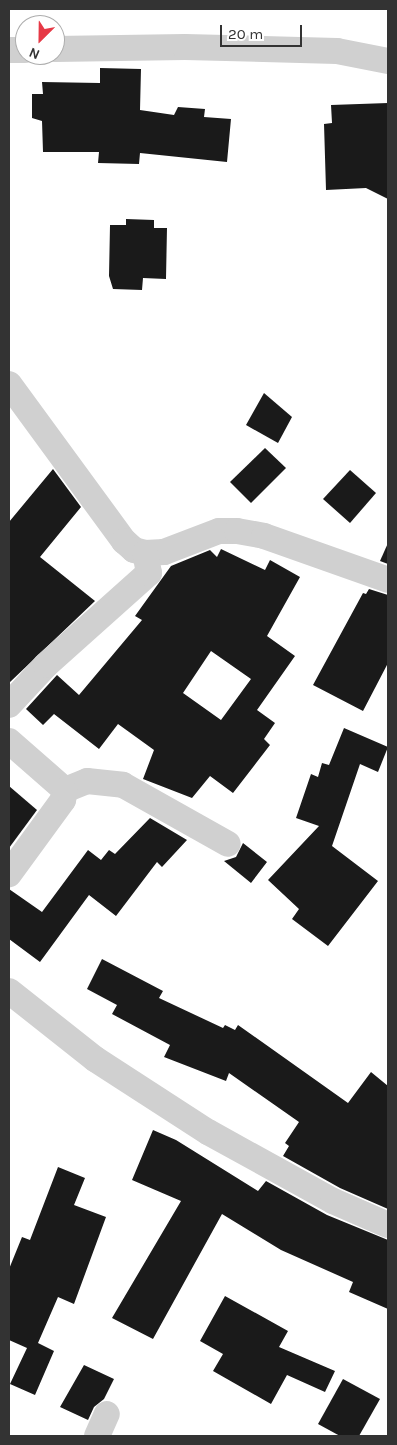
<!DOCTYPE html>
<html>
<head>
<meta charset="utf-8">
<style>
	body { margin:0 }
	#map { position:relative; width:397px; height:1445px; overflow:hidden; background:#fff; font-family:Karla,sans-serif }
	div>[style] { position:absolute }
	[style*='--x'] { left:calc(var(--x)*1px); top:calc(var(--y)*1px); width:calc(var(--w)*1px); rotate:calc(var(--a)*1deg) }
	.building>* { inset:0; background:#1a1a1a }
	.minor>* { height:26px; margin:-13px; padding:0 13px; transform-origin:13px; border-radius:13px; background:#d0d0d0 }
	span { translate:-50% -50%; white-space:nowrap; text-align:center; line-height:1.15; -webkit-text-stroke:5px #fff; paint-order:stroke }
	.frame { position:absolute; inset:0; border:10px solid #333; pointer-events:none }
	.north { position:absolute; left:15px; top:15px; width:50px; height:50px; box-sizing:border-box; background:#fff; border:1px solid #adadad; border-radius:50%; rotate:203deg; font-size:14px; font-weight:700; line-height:20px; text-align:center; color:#333 }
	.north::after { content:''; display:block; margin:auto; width:18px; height:22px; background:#e63946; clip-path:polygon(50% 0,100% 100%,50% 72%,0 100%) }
	.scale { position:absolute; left:220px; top:25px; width:82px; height:22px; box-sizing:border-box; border:2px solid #333; border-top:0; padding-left:6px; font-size:15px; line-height:18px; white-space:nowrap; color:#333; -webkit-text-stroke:4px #fff; paint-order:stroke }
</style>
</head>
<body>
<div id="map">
	<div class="building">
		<div style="clip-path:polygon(100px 68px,141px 69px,140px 110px,174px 115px,178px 107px,205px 109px,204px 117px,231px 119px,227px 162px,140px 153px,139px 164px,98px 163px,99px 152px,43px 152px,42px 121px,32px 118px,32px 94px,43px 94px,42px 82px,100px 83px)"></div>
		<div style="clip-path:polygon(388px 103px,388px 199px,366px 188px,326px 190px,324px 124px,332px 123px,331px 105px)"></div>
		<div style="clip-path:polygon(126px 219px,154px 220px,154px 228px,167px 228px,166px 279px,143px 278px,142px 290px,113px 289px,109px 276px,110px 225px,126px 225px)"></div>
		<div style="clip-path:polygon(264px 393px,292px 417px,278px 443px,246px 425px)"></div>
		<div style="clip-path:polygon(265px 448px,286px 468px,251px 503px,230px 482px)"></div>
		<div style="clip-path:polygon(53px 469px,81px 507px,40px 557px,95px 601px,9px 683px,9px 522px)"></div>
		<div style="clip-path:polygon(350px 470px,376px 493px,350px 523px,323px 499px)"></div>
		<div style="clip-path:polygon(388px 543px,388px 564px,380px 561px)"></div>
		<div style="clip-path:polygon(evenodd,221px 549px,265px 570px,270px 560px,300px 577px,267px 636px,295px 656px,257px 710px,275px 723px,264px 739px,270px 745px,233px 793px,210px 776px,192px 798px,143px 779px,154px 750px,118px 724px,99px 749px,54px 714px,43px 725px,26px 709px,57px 675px,79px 695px,142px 620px,135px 616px,171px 566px,210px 550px,217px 557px,221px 549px,211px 651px,251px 679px,221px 720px,183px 693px,211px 651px)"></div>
		<div style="clip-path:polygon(369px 589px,388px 595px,388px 663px,363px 711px,313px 685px,363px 593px,366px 594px)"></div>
		<div style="clip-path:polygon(344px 728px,388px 747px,378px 772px,360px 764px,332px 846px,378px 881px,328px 946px,292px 919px,299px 909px,268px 880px,319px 826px,296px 818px,311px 774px,318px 777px,322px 763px,329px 765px)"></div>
		<div style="clip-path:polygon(9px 786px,37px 810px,9px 848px)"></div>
		<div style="clip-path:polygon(150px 818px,187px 840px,162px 867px,157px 862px,116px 916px,89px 895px,40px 962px,9px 939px,9px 889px,42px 912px,88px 850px,101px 860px,109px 850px,115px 854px)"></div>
		<div style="clip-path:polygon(243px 843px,267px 862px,251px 883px,224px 861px,236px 857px)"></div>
		<div style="clip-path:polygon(102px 959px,163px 991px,159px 998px,223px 1028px,225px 1025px,235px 1030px,238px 1025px,348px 1103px,371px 1072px,388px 1086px,388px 1209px,340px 1188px,283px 1156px,289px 1146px,285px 1143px,299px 1122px,229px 1073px,226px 1081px,164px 1057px,170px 1045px,112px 1014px,117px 1005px,87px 989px)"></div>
		<div style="clip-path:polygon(153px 1130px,176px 1140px,258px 1191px,266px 1181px,327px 1215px,388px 1240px,388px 1309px,349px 1292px,353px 1282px,281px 1250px,222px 1214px,153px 1339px,112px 1318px,181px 1201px,132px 1180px)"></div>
		<div style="clip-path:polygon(58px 1167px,85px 1178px,74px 1205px,106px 1217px,74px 1304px,58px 1297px,38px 1343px,54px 1351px,35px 1395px,10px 1384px,27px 1348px,9px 1340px,9px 1269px,22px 1237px,30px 1240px)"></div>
		<div style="clip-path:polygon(225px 1296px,288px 1331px,279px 1347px,335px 1371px,325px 1392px,287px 1375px,271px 1404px,213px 1371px,223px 1354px,200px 1341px)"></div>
		<div style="clip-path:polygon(84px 1365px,114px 1379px,104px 1399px,94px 1407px,88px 1420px,60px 1407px)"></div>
		<div style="clip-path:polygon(343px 1379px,380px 1399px,359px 1436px,340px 1436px,318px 1424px)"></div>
	</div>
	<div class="minor">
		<div style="--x:55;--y:49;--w:130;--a:-0.9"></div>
		<div style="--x:185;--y:47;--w:152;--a:1.5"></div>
		<div style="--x:337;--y:51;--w:52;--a:11.1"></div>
		<div style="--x:9;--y:50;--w:16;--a:0"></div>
		<div style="--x:9;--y:384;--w:195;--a:53.8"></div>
		<div style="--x:124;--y:541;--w:13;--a:42"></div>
		<div style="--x:134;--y:550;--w:11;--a:15"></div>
		<div style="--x:145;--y:553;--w:19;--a:-3"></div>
		<div style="--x:164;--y:552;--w:59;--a:-20.9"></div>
		<div style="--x:219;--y:531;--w:18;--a:0"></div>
		<div style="--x:237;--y:531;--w:27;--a:10"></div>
		<div style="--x:264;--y:536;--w:132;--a:19.5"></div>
		<div style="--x:9;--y:705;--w:54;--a:-47.2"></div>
		<div style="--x:46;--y:665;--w:138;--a:-41.8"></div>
		<div style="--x:149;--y:573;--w:20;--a:-101"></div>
		<div style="--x:9;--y:741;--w:74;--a:41.2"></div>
		<div style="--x:65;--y:790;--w:10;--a:101"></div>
		<div style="--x:63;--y:800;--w:92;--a:126.1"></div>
		<div style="--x:65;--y:790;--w:24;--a:-22"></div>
		<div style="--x:87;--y:781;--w:36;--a:6"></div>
		<div style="--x:123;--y:785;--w:120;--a:29.3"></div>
		<div style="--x:9;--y:991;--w:110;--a:38.3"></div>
		<div style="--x:95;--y:1059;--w:135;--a:32.9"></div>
		<div style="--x:208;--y:1132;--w:143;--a:28.9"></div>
		<div style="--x:333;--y:1201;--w:60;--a:23.6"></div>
		<div style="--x:97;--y:1436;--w:24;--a:-66"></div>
	</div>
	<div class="frame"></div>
	<div class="north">N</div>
	<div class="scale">20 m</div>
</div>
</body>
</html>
